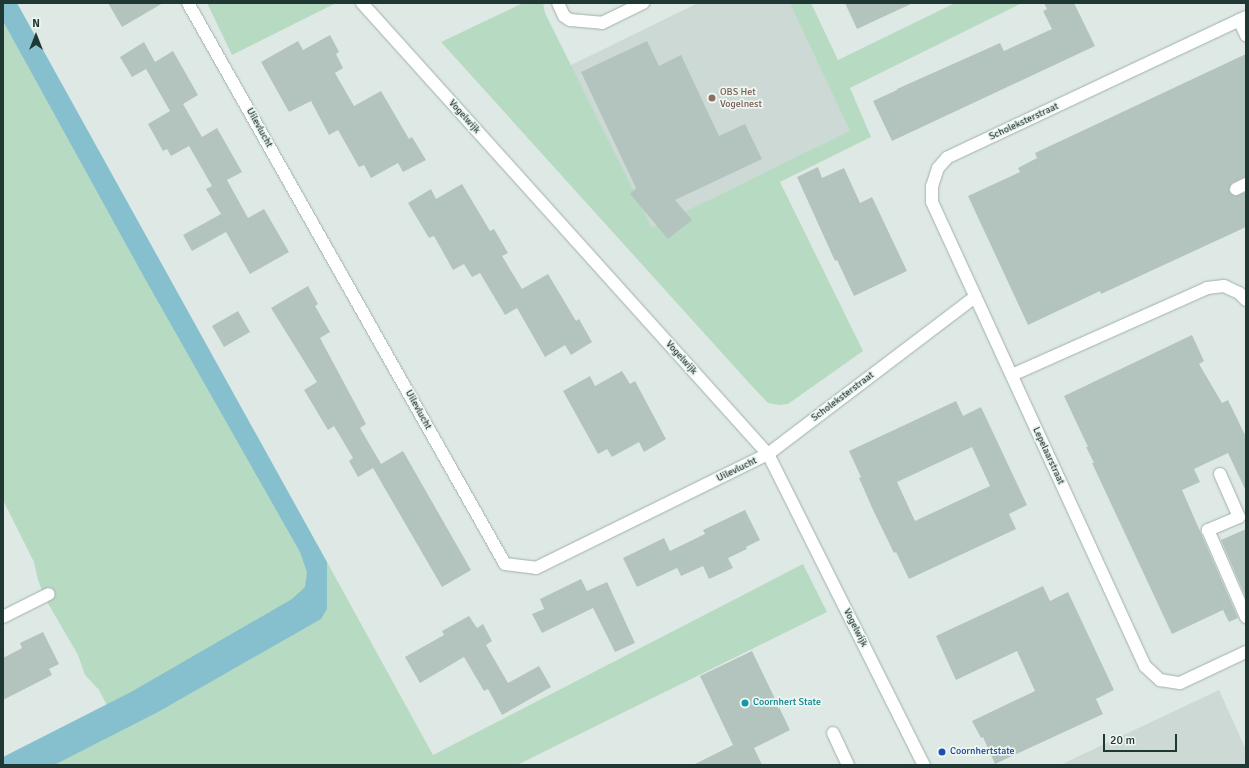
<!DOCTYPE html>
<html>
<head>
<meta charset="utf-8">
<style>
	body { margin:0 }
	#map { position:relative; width:1249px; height:768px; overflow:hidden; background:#dee9e5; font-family:Signika,sans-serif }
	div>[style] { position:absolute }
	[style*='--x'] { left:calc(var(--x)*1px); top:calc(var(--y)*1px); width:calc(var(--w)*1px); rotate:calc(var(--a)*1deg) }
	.built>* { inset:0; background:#ccd9d4 }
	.green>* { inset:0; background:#b7dac2 }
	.water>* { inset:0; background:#86c0ce }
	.building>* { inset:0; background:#b3c4be }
	.roads { filter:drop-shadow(0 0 1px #a1b0ac) drop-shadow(0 0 1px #a1b0ac) }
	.lane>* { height:12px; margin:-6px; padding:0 6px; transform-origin:6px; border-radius:6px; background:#fff }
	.street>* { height:12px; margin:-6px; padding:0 6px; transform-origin:6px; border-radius:6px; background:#fff }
	.dots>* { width:11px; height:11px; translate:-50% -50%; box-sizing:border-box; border:2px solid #eef6f2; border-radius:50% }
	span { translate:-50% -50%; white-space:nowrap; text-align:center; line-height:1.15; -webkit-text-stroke:3.5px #eef6f2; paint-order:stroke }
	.education-label { font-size:10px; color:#785e54 }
	.left { translate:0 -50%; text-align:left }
	.street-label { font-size:10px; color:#203833 }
	.culture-label { font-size:10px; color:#0d838f }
	.transit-label { font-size:10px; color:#164399 }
	.frame { position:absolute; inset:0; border:4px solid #203833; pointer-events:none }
	.north { position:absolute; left:16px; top:16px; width:40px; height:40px; -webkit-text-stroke:3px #eef6f2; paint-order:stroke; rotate:0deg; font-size:11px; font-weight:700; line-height:16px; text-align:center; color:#203833 }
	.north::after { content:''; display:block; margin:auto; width:14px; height:18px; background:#203833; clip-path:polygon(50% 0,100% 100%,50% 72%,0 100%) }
	.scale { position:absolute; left:1103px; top:734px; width:74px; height:18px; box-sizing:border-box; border:2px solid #203833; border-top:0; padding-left:5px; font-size:12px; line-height:14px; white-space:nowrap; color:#203833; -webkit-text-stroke:3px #eef6f2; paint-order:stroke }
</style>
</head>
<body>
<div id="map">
	<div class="built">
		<div style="clip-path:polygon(698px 3px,799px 3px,863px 128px,642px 243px,563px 69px)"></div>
		<div style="clip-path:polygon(1219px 690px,1246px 750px,1246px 765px,1060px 765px)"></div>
	</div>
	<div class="green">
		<div style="clip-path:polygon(3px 3px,327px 576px,327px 562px,433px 755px,803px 564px,827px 612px,517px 765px,25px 765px,114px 719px,99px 690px,85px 675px,78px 655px,46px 600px,38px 580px,34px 562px,3px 500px)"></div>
		<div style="clip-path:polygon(207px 3px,336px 3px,232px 55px)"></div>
		<div style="clip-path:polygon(523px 3px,543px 3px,545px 13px,652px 228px,850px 131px,790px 3px,811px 3px,838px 60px,955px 3px,1022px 3px,850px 88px,871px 137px,780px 182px,863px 351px,788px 404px,779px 405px,768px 403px,750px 384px,441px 42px)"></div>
	</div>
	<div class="water">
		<div style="clip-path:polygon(3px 3px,17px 3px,327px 562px,327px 609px,321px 619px,158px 712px,54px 765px,3px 765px,3px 757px,131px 692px,292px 599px,305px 587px,307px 572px,300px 552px,144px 277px,3px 21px)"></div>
	</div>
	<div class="building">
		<div style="clip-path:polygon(108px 3px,163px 3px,122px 27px)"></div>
		<div style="clip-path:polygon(845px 3px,913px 3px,857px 29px)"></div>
		<div style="clip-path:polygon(1044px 3px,1074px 3px,1095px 46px,892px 141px,873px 101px,897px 90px,897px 89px,1000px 43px,1004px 51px,1052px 29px,1043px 11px,1047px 9px)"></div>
		<div style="clip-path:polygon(330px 35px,339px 52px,336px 54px,343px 68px,335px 73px,354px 106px,381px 91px,409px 139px,412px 137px,426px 160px,403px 172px,398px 163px,371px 178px,364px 165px,359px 167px,338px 130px,329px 135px,311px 101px,289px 112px,261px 62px,298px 41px,303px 50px)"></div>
		<div style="clip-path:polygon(647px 41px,659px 66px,681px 55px,719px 136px,745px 124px,762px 159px,675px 200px,692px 220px,668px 239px,630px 194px,636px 188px,581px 72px)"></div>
		<div style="clip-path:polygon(144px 42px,155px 62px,173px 51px,198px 95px,183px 104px,202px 137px,217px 128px,242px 172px,227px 180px,248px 218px,264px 209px,289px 252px,250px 274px,226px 232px,192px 251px,183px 235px,221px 214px,206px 189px,212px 186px,189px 146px,171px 156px,167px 149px,163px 151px,148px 124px,170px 111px,146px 69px,132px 77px,120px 57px)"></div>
		<div style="clip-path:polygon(1246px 54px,1246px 177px,1232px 183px,1229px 189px,1230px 193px,1235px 196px,1246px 192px,1246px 227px,1101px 294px,1100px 291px,1028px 325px,968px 196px,1020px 172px,1018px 168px,1037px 158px,1035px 153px)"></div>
		<div style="clip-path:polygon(818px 167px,822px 178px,844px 168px,860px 203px,872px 197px,907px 271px,854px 296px,837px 260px,835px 261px,797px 177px)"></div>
		<div style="clip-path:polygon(462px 184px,490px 231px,494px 229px,508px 253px,502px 256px,522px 289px,548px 274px,576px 321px,579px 319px,592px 342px,571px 355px,565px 345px,545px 357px,517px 308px,505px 315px,480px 273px,472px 277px,464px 264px,453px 270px,434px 236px,429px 238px,408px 203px,431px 189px,436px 199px)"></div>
		<div style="clip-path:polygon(308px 286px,318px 304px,315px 306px,330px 332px,320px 338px,366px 424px,360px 428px,381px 464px,403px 451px,471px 570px,442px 587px,373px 468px,358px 477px,349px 461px,353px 458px,334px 426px,328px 430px,304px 390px,317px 382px,271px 308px)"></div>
		<div style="clip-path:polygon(238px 311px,250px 332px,224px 347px,212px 326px)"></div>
		<div style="clip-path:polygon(1192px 335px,1204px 361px,1199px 364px,1222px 403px,1228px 400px,1246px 437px,1246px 491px,1228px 453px,1194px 469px,1200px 482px,1182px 490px,1238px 618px,1229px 622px,1223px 610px,1172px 634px,1092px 463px,1094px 463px,1086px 447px,1088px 447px,1064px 396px)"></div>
		<div style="clip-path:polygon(622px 371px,630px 384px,635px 381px,666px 439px,644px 452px,639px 442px,612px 457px,607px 449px,598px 454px,563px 391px,590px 376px,595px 386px)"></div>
		<div style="clip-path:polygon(evenodd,956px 401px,963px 416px,981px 407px,1027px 505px,1009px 514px,1016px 529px,909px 579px,896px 552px,894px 553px,874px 512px,859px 478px,861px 477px,849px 451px,956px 401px,972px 447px,990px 486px,915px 521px,897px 482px,972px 447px)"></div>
		<div style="clip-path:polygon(745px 510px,760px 540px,746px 547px,747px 549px,728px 558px,733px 568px,709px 579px,703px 566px,681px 576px,677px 568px,637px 587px,623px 558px,664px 538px,670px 551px,705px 534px,703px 530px)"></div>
		<div style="clip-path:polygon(1246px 529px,1246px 598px,1221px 540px)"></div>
		<div style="clip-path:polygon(581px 579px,587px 591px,607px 582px,635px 643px,615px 652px,593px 608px,542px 633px,532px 614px,544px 609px,540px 599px)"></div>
		<div style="clip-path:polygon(1043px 586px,1050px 601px,1068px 592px,1114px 690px,1096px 699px,1103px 714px,995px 764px,983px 737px,981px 738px,972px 721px,1035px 691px,1017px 651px,956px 680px,936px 636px)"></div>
		<div style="clip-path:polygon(469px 616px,477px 628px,483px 624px,492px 641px,486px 645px,508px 683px,539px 666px,551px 687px,502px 715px,488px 689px,484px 691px,464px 657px,420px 683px,405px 657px,444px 635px,442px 631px)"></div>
		<div style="clip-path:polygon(43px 632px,59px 664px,49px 669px,52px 675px,3px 700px,3px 658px,22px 648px,20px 643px)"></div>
		<div style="clip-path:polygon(752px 651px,790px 730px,754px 748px,762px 765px,693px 765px,733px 745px,700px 676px)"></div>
	</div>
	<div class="roads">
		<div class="lane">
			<div style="--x:1239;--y:20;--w:17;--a:65"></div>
			<div style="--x:1236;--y:189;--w:11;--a:-27"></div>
			<div style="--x:1220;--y:474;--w:47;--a:66.2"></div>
			<div style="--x:1239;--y:517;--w:34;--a:157"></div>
			<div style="--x:1208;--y:530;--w:95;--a:66.4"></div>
			<div style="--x:833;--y:733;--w:35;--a:65"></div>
		</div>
		<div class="street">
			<div style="--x:188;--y:3;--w:644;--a:60.53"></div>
			<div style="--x:505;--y:564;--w:31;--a:7"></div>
			<div style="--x:536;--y:568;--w:258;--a:-26.2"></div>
			<div style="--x:768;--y:454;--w:260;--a:-37.2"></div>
			<div style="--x:362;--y:3;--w:607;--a:48.01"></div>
			<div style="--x:768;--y:454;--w:348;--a:63.4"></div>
			<div style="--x:558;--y:3;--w:14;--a:65"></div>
			<div style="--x:564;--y:16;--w:7;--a:34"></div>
			<div style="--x:570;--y:20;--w:32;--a:5"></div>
			<div style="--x:602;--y:23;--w:46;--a:-26"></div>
			<div style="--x:1246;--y:17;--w:331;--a:154.8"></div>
			<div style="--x:947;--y:158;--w:13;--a:132"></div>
			<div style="--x:938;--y:168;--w:19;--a:108"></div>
			<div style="--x:932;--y:186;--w:16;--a:90"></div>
			<div style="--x:932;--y:202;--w:511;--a:65.34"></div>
			<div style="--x:1145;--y:666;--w:21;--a:43"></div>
			<div style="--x:1160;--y:680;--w:20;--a:9"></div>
			<div style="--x:1180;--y:683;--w:73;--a:-25.2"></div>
			<div style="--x:1012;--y:375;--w:214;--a:-24"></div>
			<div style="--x:1207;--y:288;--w:17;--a:-7"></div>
			<div style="--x:1224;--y:286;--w:17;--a:25"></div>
			<div style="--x:1239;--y:293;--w:10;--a:45"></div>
			<div style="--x:3;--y:617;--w:51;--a:-26.6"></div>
		</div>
	</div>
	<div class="dots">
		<div style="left:712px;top:98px;background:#8d6e63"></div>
		<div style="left:745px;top:703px;background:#0f9aa8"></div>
		<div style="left:942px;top:752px;background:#1a4fb4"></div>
	</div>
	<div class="education-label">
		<span class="left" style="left:720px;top:98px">OBS Het<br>Vogelnest</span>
	</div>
	<div class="street-label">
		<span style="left:464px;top:117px;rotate:48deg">Vogelwijk</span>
		<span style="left:1024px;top:122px;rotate:-25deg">Scholeksterstraat</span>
		<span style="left:259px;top:128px;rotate:61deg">Uilevlucht</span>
		<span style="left:681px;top:358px;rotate:48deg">Vogelwijk</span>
		<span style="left:843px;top:397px;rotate:-37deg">Scholeksterstraat</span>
		<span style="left:418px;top:410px;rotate:61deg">Uilevlucht</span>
		<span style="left:1048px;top:456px;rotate:65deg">Lepelaarstraat</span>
		<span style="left:737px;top:470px;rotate:-26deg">Uilevlucht</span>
		<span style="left:855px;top:628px;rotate:63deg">Vogelwijk</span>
	</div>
	<div class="culture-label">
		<span class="left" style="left:753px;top:703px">Coornhert State</span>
	</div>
	<div class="transit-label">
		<span class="left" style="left:950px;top:752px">Coornhertstate</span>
	</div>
	<div class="frame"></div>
	<div class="north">N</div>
	<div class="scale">20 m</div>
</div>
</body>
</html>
